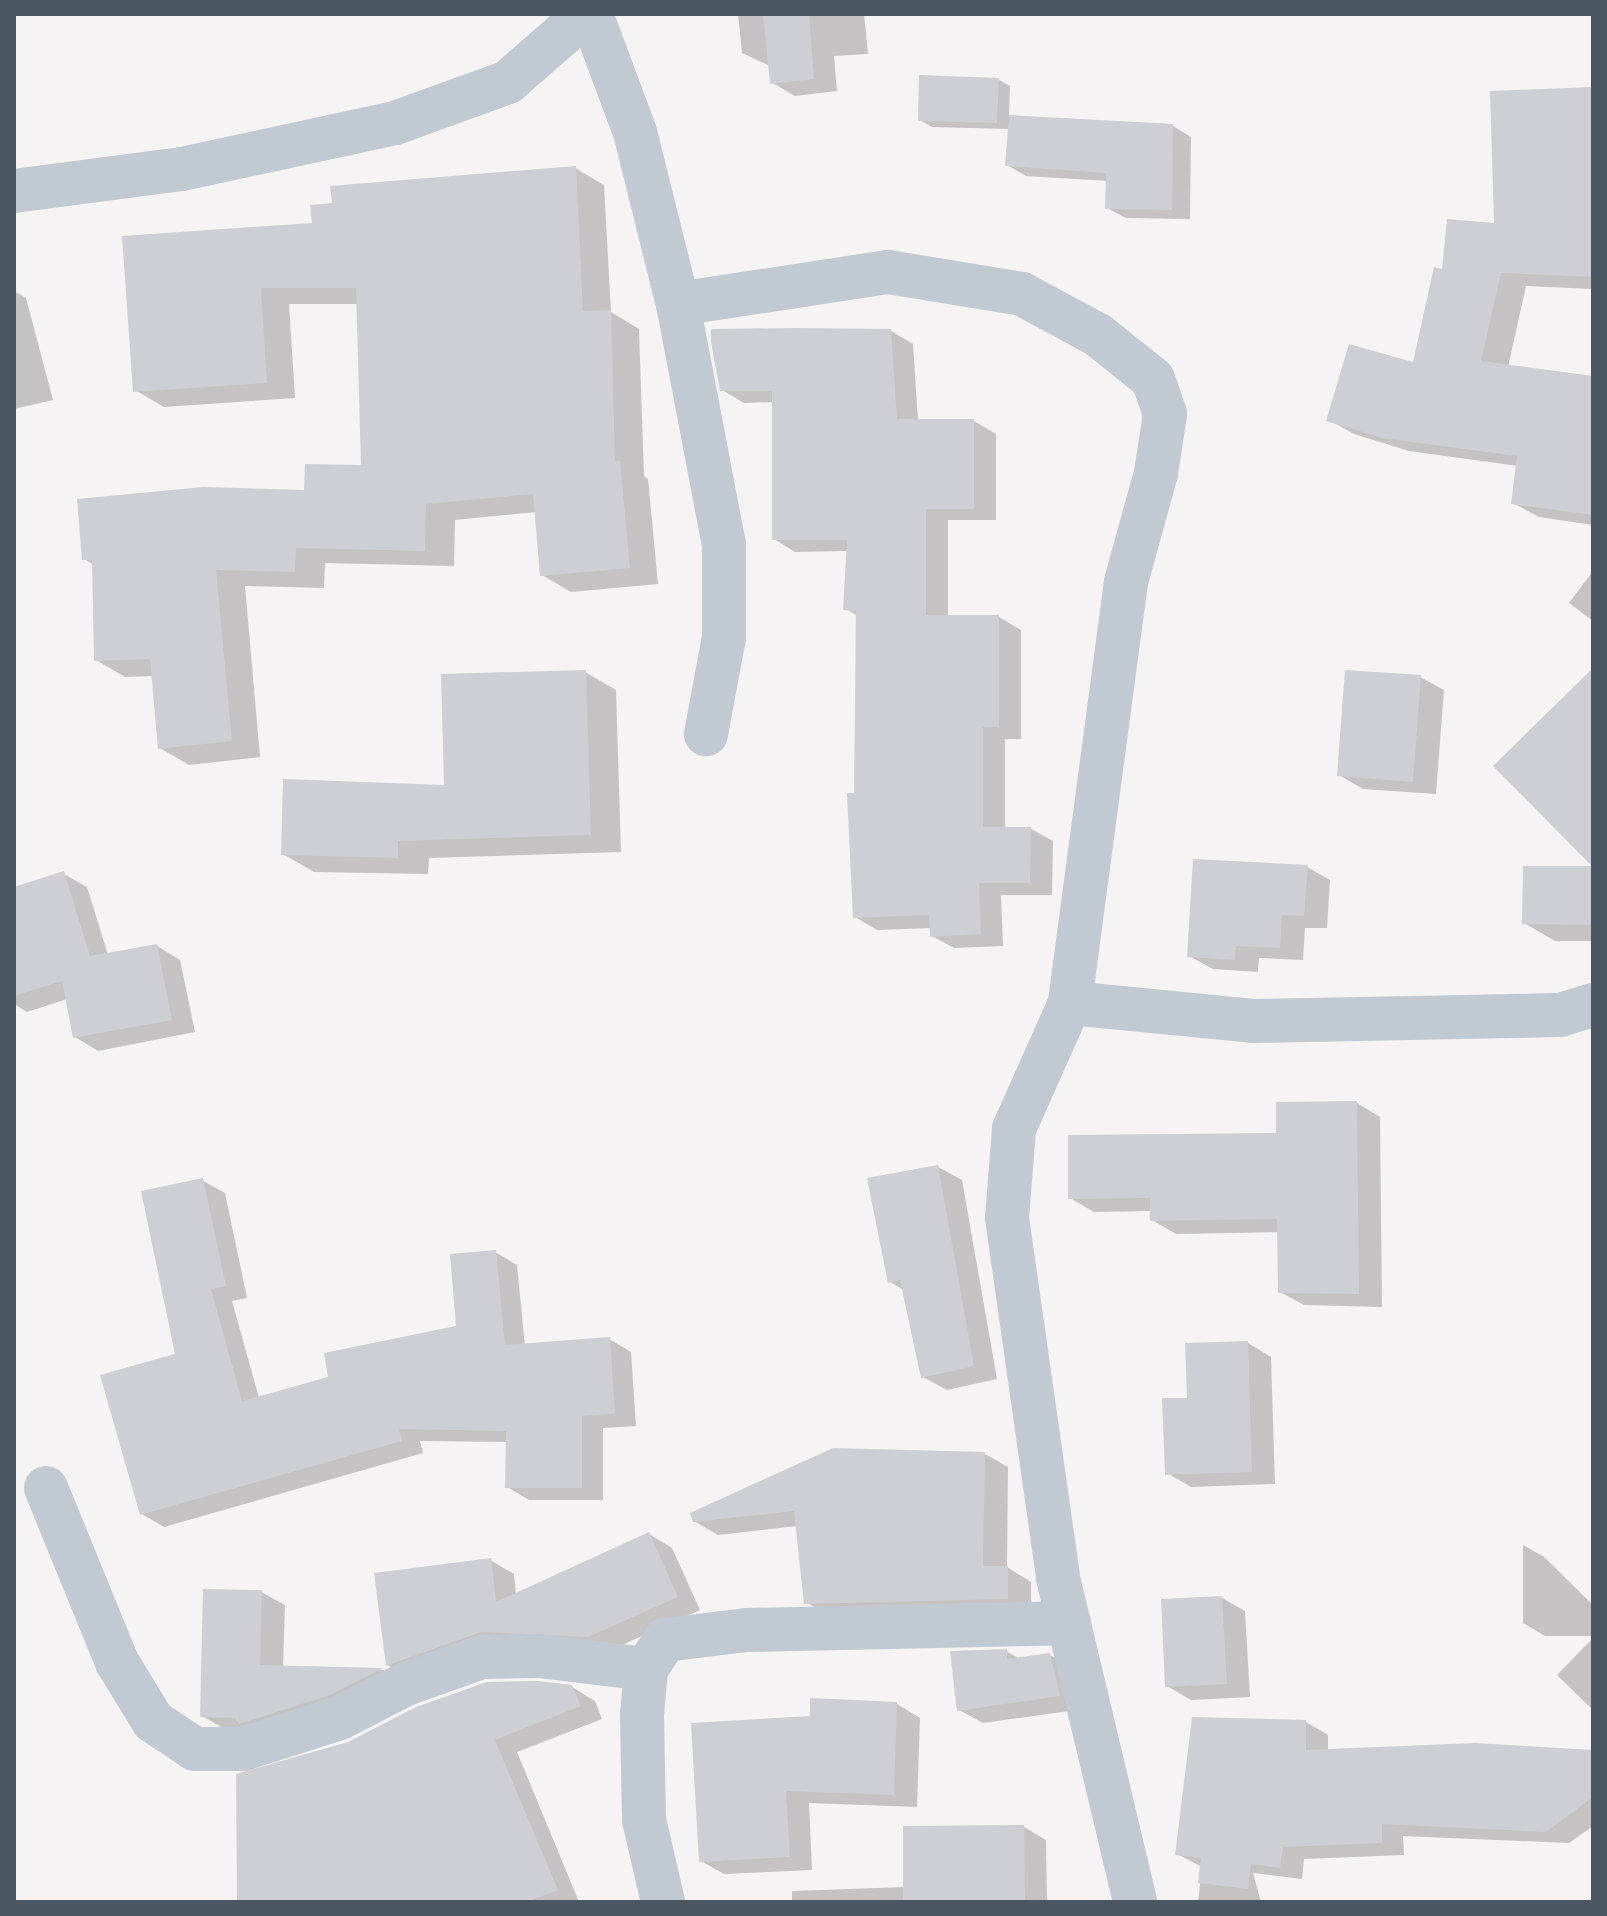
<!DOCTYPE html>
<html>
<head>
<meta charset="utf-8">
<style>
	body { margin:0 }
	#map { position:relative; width:1607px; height:1916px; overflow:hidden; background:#f5f3f3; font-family:"DM Sans",sans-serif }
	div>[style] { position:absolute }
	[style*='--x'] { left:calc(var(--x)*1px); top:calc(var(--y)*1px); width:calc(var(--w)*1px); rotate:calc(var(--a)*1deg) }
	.shadow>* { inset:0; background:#0003 }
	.building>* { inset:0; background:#cdcfd5 }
	.minor>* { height:44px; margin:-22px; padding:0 22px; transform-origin:22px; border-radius:22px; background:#c1cad2 }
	span { translate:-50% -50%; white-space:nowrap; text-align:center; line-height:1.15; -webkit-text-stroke:7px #fff; paint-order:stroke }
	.frame { position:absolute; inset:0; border:16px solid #4a5661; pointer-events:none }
</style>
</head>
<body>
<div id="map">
	<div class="shadow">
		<div style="clip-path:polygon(738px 14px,864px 14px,868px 54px,834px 56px,837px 91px,795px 96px,771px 82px,770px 66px,742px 53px)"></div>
		<div style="clip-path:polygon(999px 80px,1010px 86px,1009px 117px,1173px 126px,1191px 137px,1190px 219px,1126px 218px,1107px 208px,1108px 181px,1026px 176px,1007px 165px,1010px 129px,932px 127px,920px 120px)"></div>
		<div style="clip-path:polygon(1593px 89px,1593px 289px,1526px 286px,1508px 367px,1593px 378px,1593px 525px,1539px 517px,1513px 503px,1518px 466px,1409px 451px,1354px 434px,1329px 420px,1415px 365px,1443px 271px,1496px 226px)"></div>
		<div style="clip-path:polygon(575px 168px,604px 185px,611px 312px,639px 329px,644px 476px,648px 479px,658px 584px,571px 592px,542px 575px,536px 512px,455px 520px,454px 566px,325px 563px,324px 588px,245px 586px,260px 757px,189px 765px,160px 748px,153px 676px,125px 677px,96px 660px,94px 565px,84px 559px,306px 492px,363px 468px,359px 304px,289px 304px,295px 398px,164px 407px,135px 390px,314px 225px)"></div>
		<div style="clip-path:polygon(14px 291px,26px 298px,53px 400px,14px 409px)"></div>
		<div style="clip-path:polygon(891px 331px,913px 344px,918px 421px,974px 421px,996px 434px,996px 520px,948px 520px,948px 617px,999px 617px,1021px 630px,1021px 739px,1005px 739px,1005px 829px,1031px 829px,1053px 841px,1052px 895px,1001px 895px,1003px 946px,954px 948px,932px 936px,932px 928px,877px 930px,855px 917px,858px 616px,846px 609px,848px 551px,795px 552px,774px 539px,774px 402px,744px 403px,722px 390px)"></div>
		<div style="clip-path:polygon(1593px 571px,1593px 621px,1569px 603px)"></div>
		<div style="clip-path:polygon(585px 672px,616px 690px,621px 852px,429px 858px,428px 874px,314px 872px,283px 854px,446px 787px)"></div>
		<div style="clip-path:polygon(1420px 677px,1444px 690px,1436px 794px,1363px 789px,1339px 775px)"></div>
		<div style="clip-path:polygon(1307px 867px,1330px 880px,1327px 928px,1305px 928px,1303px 960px,1259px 958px,1258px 972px,1213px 969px,1189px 956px)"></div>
		<div style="clip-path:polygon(1593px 868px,1593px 941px,1555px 941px,1524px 923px)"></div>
		<div style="clip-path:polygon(64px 874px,87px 887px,108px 955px,157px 946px,180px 960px,195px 1032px,98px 1051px,75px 1037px,67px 999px,27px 1012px,14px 1004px,14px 889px)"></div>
		<div style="clip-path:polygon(1357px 1103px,1380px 1117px,1382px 1307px,1304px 1305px,1280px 1292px,1279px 1232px,1176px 1234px,1152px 1220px,1152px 1211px,1094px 1212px,1070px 1198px,1278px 1135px)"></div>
		<div style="clip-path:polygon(938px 1167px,962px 1180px,997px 1379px,947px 1390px,923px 1377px,904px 1290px,890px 1282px)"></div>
		<div style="clip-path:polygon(203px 1181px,225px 1193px,247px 1298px,232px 1301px,259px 1398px,331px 1379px,458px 1328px,495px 1252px,517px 1265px,525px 1346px,609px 1339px,631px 1352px,636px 1426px,603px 1428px,603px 1500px,529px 1500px,507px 1487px,508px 1442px,420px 1441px,423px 1453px,164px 1527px,142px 1514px,177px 1355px)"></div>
		<div style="clip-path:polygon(1248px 1343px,1271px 1357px,1275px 1484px,1191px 1487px,1167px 1473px,1189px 1400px)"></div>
		<div style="clip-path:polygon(985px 1454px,1008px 1467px,1007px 1567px,1031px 1582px,1031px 1612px,830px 1616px,806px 1602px,797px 1526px,718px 1535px,694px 1521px)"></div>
		<div style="clip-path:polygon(649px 1534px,672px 1548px,700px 1610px,613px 1649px,411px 1678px,388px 1665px,490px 1560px,514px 1574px,516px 1595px)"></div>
		<div style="clip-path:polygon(1523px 1545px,1544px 1557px,1593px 1605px,1593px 1636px,1545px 1636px,1523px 1623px)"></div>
		<div style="clip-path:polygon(261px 1592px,285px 1605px,283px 1668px,383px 1670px,404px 1682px,264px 1736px,225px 1729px,202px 1716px)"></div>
		<div style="clip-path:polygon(1222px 1598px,1245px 1611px,1250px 1697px,1191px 1700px,1167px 1686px)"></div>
		<div style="clip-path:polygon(1593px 1638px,1593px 1710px,1557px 1675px)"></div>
		<div style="clip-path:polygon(1006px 1651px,1020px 1659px,1050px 1655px,1073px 1669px,1083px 1709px,983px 1723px,959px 1710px)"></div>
		<div style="clip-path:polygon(572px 1687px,595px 1701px,602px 1719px,517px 1752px,579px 1902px,239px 1902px)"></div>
		<div style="clip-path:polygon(897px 1704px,920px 1718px,917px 1807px,809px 1803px,812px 1870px,724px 1874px,701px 1861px,812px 1718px)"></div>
		<div style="clip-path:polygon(1306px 1722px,1328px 1735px,1328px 1751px,1593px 1752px,1593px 1826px,1569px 1843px,1403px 1836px,1404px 1855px,1304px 1859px,1302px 1879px,1253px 1873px,1261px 1902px,1198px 1902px,1202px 1867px,1177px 1854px)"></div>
		<div style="clip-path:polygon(1024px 1827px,1046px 1840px,1047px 1902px,792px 1902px,792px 1891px,905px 1887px)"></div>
	</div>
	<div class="building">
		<div style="clip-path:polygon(763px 14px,809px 14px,814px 79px,770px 84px)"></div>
		<div style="clip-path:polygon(919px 75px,999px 78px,997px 123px,918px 121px)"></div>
		<div style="clip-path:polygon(1593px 87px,1593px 277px,1501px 273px,1481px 361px,1593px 376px,1593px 515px,1511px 504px,1517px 456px,1382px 438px,1326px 421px,1349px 344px,1413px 362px,1434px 267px,1442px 269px,1447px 219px,1494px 223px,1490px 91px)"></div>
		<div style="clip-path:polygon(1009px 115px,1173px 124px,1172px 210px,1105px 209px,1106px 173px,1005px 166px)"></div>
		<div style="clip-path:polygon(576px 166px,583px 311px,611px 310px,615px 461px,620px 460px,630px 568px,540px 576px,533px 494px,426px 504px,425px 551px,296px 548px,295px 572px,216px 570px,232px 741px,158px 749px,150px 659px,94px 661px,92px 560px,82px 560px,77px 499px,203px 487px,304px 490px,305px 464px,361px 465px,356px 288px,261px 288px,267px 383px,133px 392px,122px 236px,312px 223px,310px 205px,332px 203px,330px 186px)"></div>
		<div style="clip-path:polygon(795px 328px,891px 329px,897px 419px,974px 419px,974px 509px,926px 509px,926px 615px,999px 615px,999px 727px,983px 727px,983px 827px,1031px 827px,1030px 883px,979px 883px,981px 934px,930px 937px,929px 915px,853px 918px,847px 793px,854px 793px,856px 611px,843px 610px,847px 540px,772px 540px,772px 391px,720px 391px,711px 342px,711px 329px)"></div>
		<div style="clip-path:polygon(1593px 668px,1593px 925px,1522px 924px,1523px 866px,1592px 866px,1493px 766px)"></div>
		<div style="clip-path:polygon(586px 670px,591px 835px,398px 841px,398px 858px,281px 855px,283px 779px,444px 785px,441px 674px)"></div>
		<div style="clip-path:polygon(1345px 670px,1421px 675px,1413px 782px,1337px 776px)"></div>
		<div style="clip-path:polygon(1193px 859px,1308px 865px,1304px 916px,1282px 915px,1280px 948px,1236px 946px,1235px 960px,1187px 957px)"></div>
		<div style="clip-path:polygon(64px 871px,90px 956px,157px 944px,172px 1020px,73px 1038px,62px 981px,14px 996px,14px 887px)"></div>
		<div style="clip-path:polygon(1357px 1101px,1359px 1294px,1278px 1293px,1277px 1219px,1150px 1221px,1150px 1198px,1068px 1199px,1068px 1135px,1276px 1133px,1276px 1102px)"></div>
		<div style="clip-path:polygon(938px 1165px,974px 1366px,921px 1378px,900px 1280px,888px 1283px,867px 1178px)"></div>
		<div style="clip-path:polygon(203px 1178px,226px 1286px,211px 1289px,242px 1401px,328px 1377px,324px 1353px,456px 1326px,450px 1254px,496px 1250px,505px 1345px,610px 1337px,615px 1414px,582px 1416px,582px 1488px,505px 1488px,506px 1431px,399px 1429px,402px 1441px,140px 1515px,100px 1375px,175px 1354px,141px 1191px)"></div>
		<div style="clip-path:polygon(1248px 1341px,1252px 1472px,1165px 1475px,1162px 1398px,1187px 1398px,1185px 1343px)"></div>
		<div style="clip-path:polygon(833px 1448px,985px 1452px,983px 1566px,1008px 1566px,1008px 1599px,804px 1604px,794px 1511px,693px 1522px,690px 1513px)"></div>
		<div style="clip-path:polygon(649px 1532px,678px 1597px,588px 1637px,481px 1632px,386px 1666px,374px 1573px,491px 1558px,496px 1602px)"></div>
		<div style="clip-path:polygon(203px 1589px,262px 1590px,260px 1665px,383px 1668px,330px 1695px,239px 1724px,235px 1718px,200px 1717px)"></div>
		<div style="clip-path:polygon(1222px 1596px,1227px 1684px,1165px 1687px,1161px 1599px)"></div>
		<div style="clip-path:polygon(1007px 1649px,1007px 1659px,1050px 1653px,1060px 1696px,957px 1711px,950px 1651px)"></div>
		<div style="clip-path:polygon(538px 1681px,572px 1685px,581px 1706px,495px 1740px,558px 1890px,527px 1902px,237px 1902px,236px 1774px,348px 1742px,416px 1707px,487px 1682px)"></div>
		<div style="clip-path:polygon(810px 1698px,897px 1702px,894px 1795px,786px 1791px,790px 1857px,699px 1862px,691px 1723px,810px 1716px)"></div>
		<div style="clip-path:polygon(1192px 1717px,1306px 1720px,1306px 1750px,1475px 1743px,1593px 1750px,1593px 1797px,1546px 1832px,1382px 1824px,1382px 1843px,1283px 1847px,1280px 1868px,1251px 1864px,1248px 1889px,1198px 1883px,1201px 1858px,1175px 1855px)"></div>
		<div style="clip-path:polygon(1024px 1825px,1025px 1902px,903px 1902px,903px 1826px)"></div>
	</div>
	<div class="minor">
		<div style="--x:591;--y:14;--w:126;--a:69.6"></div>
		<div style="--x:635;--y:132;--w:177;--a:76"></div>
		<div style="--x:678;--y:304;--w:245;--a:79.2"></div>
		<div style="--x:724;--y:545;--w:92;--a:90"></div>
		<div style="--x:724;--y:637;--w:99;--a:100.5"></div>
		<div style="--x:14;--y:191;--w:169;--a:-7.5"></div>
		<div style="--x:182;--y:169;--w:218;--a:-12.2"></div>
		<div style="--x:395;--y:123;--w:120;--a:-19.9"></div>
		<div style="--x:508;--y:82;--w:103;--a:-41.1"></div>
		<div style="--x:678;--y:304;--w:212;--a:-8.7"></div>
		<div style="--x:888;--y:272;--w:136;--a:9.3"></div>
		<div style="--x:1022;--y:294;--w:86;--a:28.3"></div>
		<div style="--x:1098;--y:335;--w:70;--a:38.7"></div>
		<div style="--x:1153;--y:379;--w:37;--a:71"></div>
		<div style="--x:1165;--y:414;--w:60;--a:98.7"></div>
		<div style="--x:1156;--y:473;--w:113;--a:105.4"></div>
		<div style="--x:1126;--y:582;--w:425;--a:97.6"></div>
		<div style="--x:1070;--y:1003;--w:138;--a:114"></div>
		<div style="--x:1014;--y:1129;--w:89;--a:94.5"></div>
		<div style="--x:1007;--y:1218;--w:364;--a:81.9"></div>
		<div style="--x:1058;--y:1578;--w:333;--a:76.6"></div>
		<div style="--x:1070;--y:1003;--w:184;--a:5.6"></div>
		<div style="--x:1253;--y:1021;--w:307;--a:-1.1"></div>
		<div style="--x:1560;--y:1015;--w:34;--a:-17"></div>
		<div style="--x:46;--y:1488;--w:188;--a:67.8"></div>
		<div style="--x:117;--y:1662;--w:69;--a:58.6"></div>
		<div style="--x:153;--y:1721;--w:50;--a:33.7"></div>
		<div style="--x:195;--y:1749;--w:48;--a:0"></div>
		<div style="--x:243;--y:1749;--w:102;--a:-17.7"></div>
		<div style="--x:340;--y:1718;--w:74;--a:-27.3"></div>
		<div style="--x:406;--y:1684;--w:81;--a:-19.6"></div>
		<div style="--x:482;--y:1657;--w:57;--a:-1"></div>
		<div style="--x:539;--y:1656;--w:108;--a:6.9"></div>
		<div style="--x:663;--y:1902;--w:84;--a:-103"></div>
		<div style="--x:644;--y:1820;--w:105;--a:-91.1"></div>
		<div style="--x:642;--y:1715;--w:46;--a:-85"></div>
		<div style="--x:646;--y:1669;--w:35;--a:-57"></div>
		<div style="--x:665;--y:1640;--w:82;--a:-7"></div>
		<div style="--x:746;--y:1630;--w:323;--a:-1.2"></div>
	</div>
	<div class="frame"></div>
</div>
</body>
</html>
